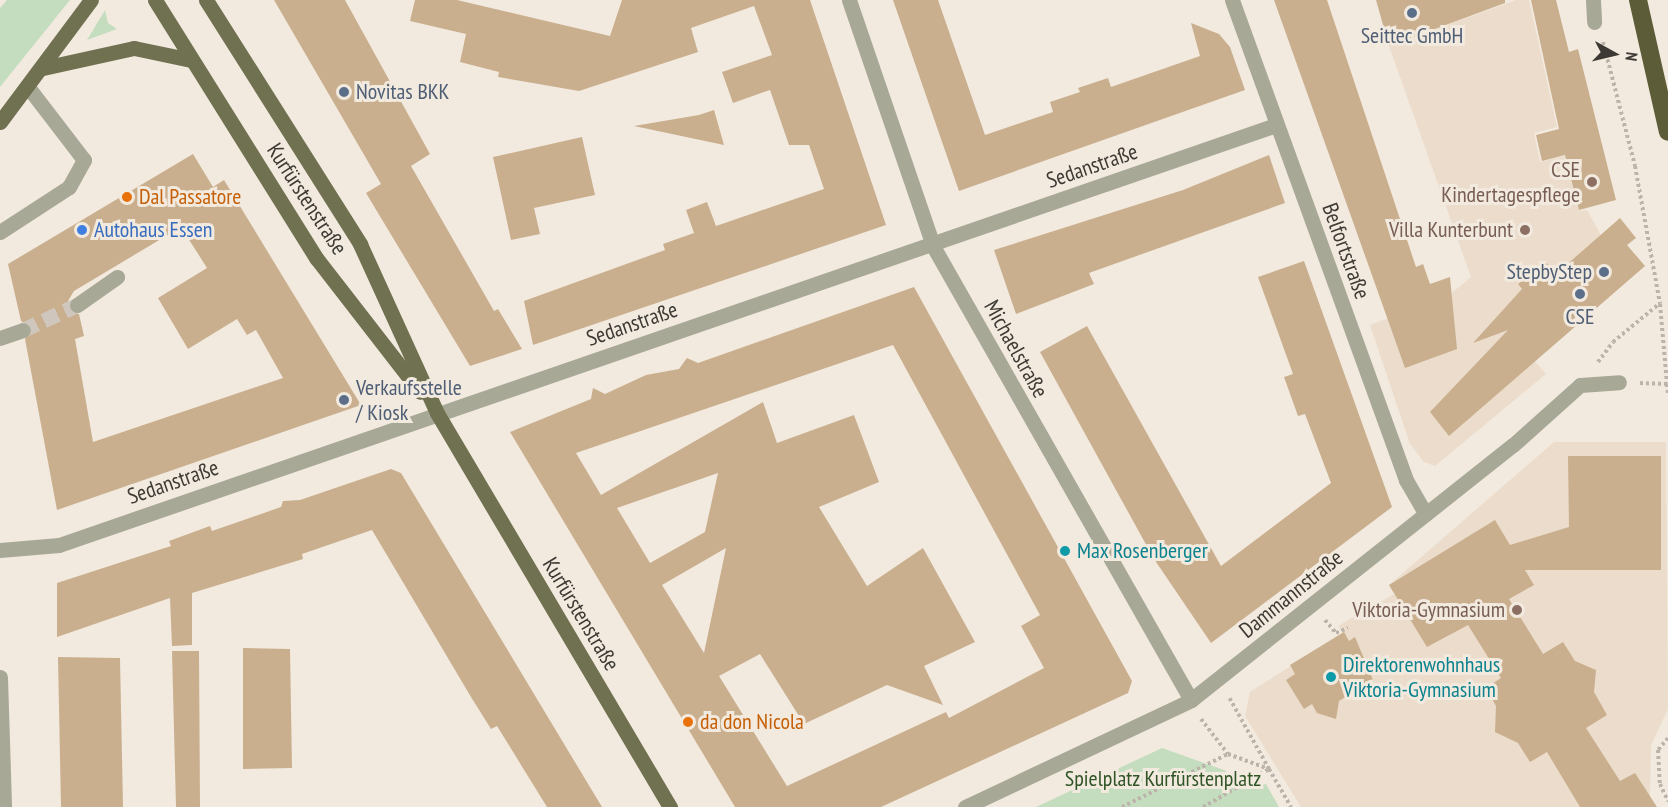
<!DOCTYPE html>
<html>
<head>
<meta charset="utf-8">
<style>
	body { margin:0 }
	#map { position:relative; width:1668px; height:807px; overflow:hidden; background:#f3eadf; font-family:"PT Sans Narrow",sans-serif }
	div>[style] { position:absolute }
	[style*='--x'] { left:calc(var(--x)*1px); top:calc(var(--y)*1px); width:calc(var(--w)*1px); rotate:calc(var(--a)*1deg) }
	.built>* { inset:0; background:#ebdccb }
	.green>* { inset:0; background:#c5ddbf }
	.building>* { inset:0; background:#c9af8e }
	.minor-tunnel>* { height:15px; margin-top:-7.5px; transform-origin:0; background:repeating-linear-gradient(90deg,#cfc7bd 0 15px,transparent 0 23px) }
	.path>* { height:4px; margin-top:-2px; transform-origin:0; background:repeating-linear-gradient(90deg,#bcb4ab 0 3px,transparent 0 6px) }
	.minor>* { height:15px; margin:-7.5px; padding:0 7.5px; transform-origin:7.5px; border-radius:7.5px; background:#a8a897 }
	.major>* { height:15px; margin:-7.5px; padding:0 7.5px; transform-origin:7.5px; border-radius:7.5px; background:#707151 }
	.highway>* { height:18px; margin:-9px; padding:0 9px; transform-origin:9px; border-radius:9px; background:#5c5c38 }
	.dots>* { width:16px; height:16px; translate:-50% -50%; box-sizing:border-box; border:3px solid #f3eadf; border-radius:50% }
	span { translate:-50% -50%; white-space:nowrap; text-align:center; line-height:1.15; -webkit-text-stroke:6px #f3eadf; paint-order:stroke }
	.service-label { font-size:22px; color:#4e5e75 }
	.left { translate:0 -50%; text-align:left }
	.right { translate:-100% -50%; text-align:right }
	.street-label { font-size:22px; color:#3d3a35 }
	.education-label { font-size:22px; color:#785e54 }
	.food-label { font-size:22px; color:#c56008 }
	.shop-label { font-size:22px; color:#366cbe }
	.culture-label { font-size:22px; color:#0d838f }
	.park-label { font-size:22px; color:#2f5425 }
	.north { position:absolute; left:1584px; top:24px; width:60px; height:60px; -webkit-text-stroke:4px #f3eadf; paint-order:stroke; rotate:98deg; font-size:16px; font-weight:700; line-height:24px; text-align:center; color:#3d3a35 }
	.north::after { content:''; display:block; margin:auto; width:21px; height:27px; background:#3d3a35; clip-path:polygon(50% 0,100% 100%,50% 72%,0 100%) }
</style>
</head>
<body>
<div id="map">
	<div class="built">
		<div style="clip-path:polygon(1516px 0,1529px 0,1557px 127px,1534px 133px,1540px 162px,1565px 156px,1579px 211px,1587px 210px,1601px 235px,1556px 274px,1544px 261px,1518px 284px,1529px 297px,1500px 322px,1546px 374px,1435px 466px,1424px 462px,1410px 444px,1370px 325px,1447px 297px,1471px 277px,1389px 46px)"></div>
		<div style="clip-path:polygon(1554px 442px,1666px 442px,1668px 709px,1651px 745px,1650px 796px,1655px 807px,1301px 807px,1245px 716px,1250px 692px,1343px 633px,1338px 626px,1394px 594px,1389px 585px)"></div>
	</div>
	<div class="green">
		<div style="clip-path:polygon(7px 0,70px 0,0 87px,0 8px)"></div>
		<div style="clip-path:polygon(105px 10px,108px 23px,117px 29px,87px 40px)"></div>
		<div style="clip-path:polygon(1162px 748px,1224px 770px,1250px 786px,1266px 784px,1279px 807px,1036px 807px)"></div>
	</div>
	<div class="building">
		<div style="clip-path:polygon(274px 0,345px 0,430px 154px,411px 166px,494px 311px,498px 309px,522px 349px,470px 366px,366px 193px,381px 184px)"></div>
		<div style="clip-path:polygon(415px 0,457px 0,610px 36px,622px 0,810px 0,886px 225px,533px 345px,524px 301px,665px 250px,663px 244px,694px 233px,686px 210px,707px 202px,716px 226px,824px 189px,809px 145px,789px 145px,770px 90px,733px 103px,722px 72px,772px 55px,754px 6px,691px 28px,698px 52px,579px 91px,498px 77px,499px 72px,460px 62px,466px 34px,410px 21px)"></div>
		<div style="clip-path:polygon(893px 0,938px 0,985px 135px,1053px 112px,1050px 102px,1080px 92px,1078px 88px,1108px 78px,1111px 87px,1200px 56px,1191px 23px,1219px 34px,1230px 47px,1245px 90px,959px 191px)"></div>
		<div style="clip-path:polygon(1274px 0,1327px 0,1416px 267px,1423px 264px,1430px 284px,1450px 277px,1457px 349px,1405px 368px)"></div>
		<div style="clip-path:polygon(1376px 0,1505px 0,1505px 3px,1389px 46px)"></div>
		<div style="clip-path:polygon(1531px 0,1556px 0,1569px 52px,1578px 49px,1616px 200px,1579px 210px,1565px 155px,1542px 161px,1536px 135px,1559px 129px)"></div>
		<div style="clip-path:polygon(714px 110px,724px 145px,634px 126px,699px 115px)"></div>
		<div style="clip-path:polygon(582px 137px,595px 195px,534px 208px,540px 234px,511px 240px,493px 157px)"></div>
		<div style="clip-path:polygon(evenodd,193px 154px,213px 187px,224px 180px,361px 405px,57px 510px,25px 339px,32px 327px,21px 321px,8px 264px,193px 154px,181px 227px,207px 268px,158px 298px,188px 349px,237px 319px,247px 335px,256px 330px,283px 378px,93px 442px,75px 339px,84px 336px,79px 314px,69px 311px,68px 301px,74px 291px,181px 227px)"></div>
		<div style="clip-path:polygon(1269px 155px,1285px 203px,1089px 273px,1094px 284px,1016px 314px,994px 250px,1183px 190px)"></div>
		<div style="clip-path:polygon(1620px 218px,1636px 238px,1627px 245px,1645px 266px,1449px 436px,1430px 412px,1508px 330px,1473px 343px,1522px 289px,1518px 284px,1545px 261px,1556px 274px)"></div>
		<div style="clip-path:polygon(1304px 261px,1392px 507px,1211px 643px,1154px 559px,1040px 352px,1087px 326px,1221px 566px,1331px 483px,1305px 414px,1298px 416px,1284px 377px,1293px 374px,1258px 277px)"></div>
		<div style="clip-path:polygon(evenodd,914px 287px,1132px 681px,1128px 693px,881px 807px,735px 807px,510px 432px,591px 399px,593px 388px,605px 394px,646px 375px,679px 369px,687px 358px,698px 363px,914px 287px,893px 345px,1040px 615px,1021px 626px,1044px 668px,949px 718px,946px 712px,787px 786px,719px 676px,760px 654px,804px 724px,887px 685px,943px 705px,924px 666px,975px 642px,923px 548px,867px 586px,819px 507px,879px 482px,854px 415px,777px 443px,763px 402px,601px 495px,576px 453px,893px 345px,914px 287px,718px 473px,705px 532px,650px 563px,617px 508px,718px 473px,914px 287px,726px 548px,704px 653px,662px 585px,726px 548px)"></div>
		<div style="clip-path:polygon(1568px 456px,1661px 456px,1661px 570px,1525px 570px,1534px 585px,1509px 599px,1543px 654px,1563px 642px,1575px 661px,1596px 670px,1594px 692px,1607px 715px,1586px 728px,1620px 781px,1635px 773px,1657px 807px,1580px 807px,1547px 752px,1530px 762px,1518px 743px,1495px 732px,1496px 706px,1486px 688px,1501px 678px,1468px 625px,1427px 647px,1389px 585px,1495px 520px,1510px 545px,1569px 527px)"></div>
		<div style="clip-path:polygon(391px 469px,401px 473px,602px 807px,547px 807px,497px 726px,491px 729px,471px 697px,372px 530px,302px 554px,303px 559px,192px 593px,192px 645px,172px 646px,170px 598px,57px 637px,57px 583px,171px 546px,169px 541px,210px 526px,212px 531px,281px 507px,283px 501px,300px 500px)"></div>
		<div style="clip-path:polygon(1344px 632px,1349px 641px,1355px 637px,1373px 680px,1339px 701px,1336px 719px,1317px 713px,1312px 704px,1304px 709px,1286px 680px,1295px 674px,1290px 665px)"></div>
		<div style="clip-path:polygon(243px 648px,290px 649px,292px 768px,243px 769px)"></div>
		<div style="clip-path:polygon(172px 651px,199px 651px,200px 807px,176px 807px)"></div>
		<div style="clip-path:polygon(58px 657px,120px 658px,123px 807px,61px 807px)"></div>
	</div>
	<div class="minor-tunnel">
		<div style="--x:23;--y:330;--w:60;--a:-24.8"></div>
	</div>
	<div class="path">
		<div style="--x:1603;--y:42;--w:128;--a:75.5"></div>
		<div style="--x:1635;--y:166;--w:140;--a:79.7"></div>
		<div style="--x:1660;--y:304;--w:80;--a:85"></div>
		<div style="--x:1667;--y:384;--w:28;--a:-178"></div>
		<div style="--x:1598;--y:362;--w:25;--a:-53"></div>
		<div style="--x:1613;--y:342;--w:60;--a:-39.6"></div>
		<div style="--x:1667;--y:384;--w:9;--a:84"></div>
		<div style="--x:1325;--y:620;--w:17;--a:50"></div>
		<div style="--x:1336;--y:633;--w:13;--a:-23"></div>
		<div style="--x:1201;--y:719;--w:44;--a:52.4"></div>
		<div style="--x:1228;--y:754;--w:44;--a:20.1"></div>
		<div style="--x:1269;--y:769;--w:44;--a:59.9"></div>
		<div style="--x:1668;--y:738;--w:16;--a:130"></div>
		<div style="--x:1658;--y:750;--w:34;--a:87"></div>
		<div style="--x:1660;--y:784;--w:19;--a:65"></div>
		<div style="--x:1122;--y:807;--w:119;--a:-26.6"></div>
		<div style="--x:1203;--y:807;--w:76;--a:-29.9"></div>
		<div style="--x:1269;--y:769;--w:82;--a:-119.1"></div>
	</div>
	<div class="minor">
		<div style="--x:849;--y:0;--w:260;--a:71.1"></div>
		<div style="--x:933;--y:246;--w:522;--a:60.39"></div>
		<div style="--x:1232;--y:0;--w:511;--a:70.07"></div>
		<div style="--x:1406;--y:480;--w:39;--a:60"></div>
		<div style="--x:1593;--y:0;--w:22;--a:87"></div>
		<div style="--x:0;--y:232;--w:82;--a:-33.1"></div>
		<div style="--x:69;--y:187;--w:31;--a:-61"></div>
		<div style="--x:84;--y:160;--w:92;--a:-127.5"></div>
		<div style="--x:77;--y:305;--w:49;--a:-35"></div>
		<div style="--x:0;--y:338;--w:24;--a:-19"></div>
		<div style="--x:0;--y:550;--w:59;--a:-4.8"></div>
		<div style="--x:59;--y:545;--w:1287;--a:-19.04"></div>
		<div style="--x:0;--y:677;--w:130;--a:88.2"></div>
		<div style="--x:965;--y:807;--w:250;--a:-25.3"></div>
		<div style="--x:1191;--y:700;--w:411;--a:-38.4"></div>
		<div style="--x:1513;--y:445;--w:90;--a:-41.8"></div>
		<div style="--x:1580;--y:385;--w:39;--a:-4"></div>
	</div>
	<div class="major">
		<div style="--x:155;--y:0;--w:305;--a:58"></div>
		<div style="--x:317;--y:259;--w:168;--a:52.2"></div>
		<div style="--x:206;--y:0;--w:289;--a:57.7"></div>
		<div style="--x:360;--y:244;--w:186;--a:65.5"></div>
		<div style="--x:437;--y:413;--w:458;--a:59.4"></div>
		<div style="--x:43;--y:68;--w:93;--a:-12.4"></div>
		<div style="--x:134;--y:48;--w:58;--a:11.9"></div>
		<div style="--x:0;--y:122;--w:152;--a:-53.3"></div>
	</div>
	<div class="highway">
		<div style="--x:1638;--y:0;--w:135;--a:77.2"></div>
	</div>
	<div class="dots">
		<div style="left:1412px;top:13px;background:#5c6f8a"></div>
		<div style="left:344px;top:92px;background:#5c6f8a"></div>
		<div style="left:1592px;top:182px;background:#8d6e63"></div>
		<div style="left:127px;top:197px;background:#e8710a"></div>
		<div style="left:82px;top:230px;background:#3f7fe0"></div>
		<div style="left:1525px;top:230px;background:#8d6e63"></div>
		<div style="left:1604px;top:272px;background:#5c6f8a"></div>
		<div style="left:1580px;top:294px;background:#5c6f8a"></div>
		<div style="left:344px;top:400px;background:#5c6f8a"></div>
		<div style="left:1065px;top:551px;background:#0f9aa8"></div>
		<div style="left:1517px;top:610px;background:#8d6e63"></div>
		<div style="left:1331px;top:677px;background:#0f9aa8"></div>
		<div style="left:688px;top:722px;background:#e8710a"></div>
	</div>
	<div class="service-label">
		<span style="left:1412px;top:36px">Seittec GmbH</span>
		<span class="left" style="left:356px;top:92px">Novitas BKK</span>
		<span class="right" style="left:1592px;top:272px">StepbyStep</span>
		<span style="left:1580px;top:317px">CSE</span>
		<span class="left" style="left:356px;top:400px">Verkaufsstelle<br>/ Kiosk</span>
	</div>
	<div class="street-label">
		<span style="left:1092px;top:166px;rotate:-19deg">Sedanstraße</span>
		<span style="left:307px;top:199px;rotate:57deg">Kurfürstenstraße</span>
		<span style="left:1346px;top:251px;rotate:70deg">Belfortstraße</span>
		<span style="left:632px;top:324px;rotate:-19deg">Sedanstraße</span>
		<span style="left:1016px;top:349px;rotate:61deg">Michaelstraße</span>
		<span style="left:173px;top:482px;rotate:-19deg">Sedanstraße</span>
		<span style="left:1291px;top:594px;rotate:-39deg">Dammannstraße</span>
		<span style="left:581px;top:614px;rotate:59deg">Kurfürstenstraße</span>
	</div>
	<div class="education-label">
		<span class="right" style="left:1580px;top:182px">CSE<br>Kindertagespflege</span>
		<span class="right" style="left:1513px;top:230px">Villa Kunterbunt</span>
		<span class="right" style="left:1505px;top:610px">Viktoria-Gymnasium</span>
	</div>
	<div class="food-label">
		<span class="left" style="left:139px;top:197px">Dal Passatore</span>
		<span class="left" style="left:700px;top:722px">da don Nicola</span>
	</div>
	<div class="shop-label">
		<span class="left" style="left:94px;top:230px">Autohaus Essen</span>
	</div>
	<div class="culture-label">
		<span class="left" style="left:1077px;top:551px">Max Rosenberger</span>
		<span class="left" style="left:1343px;top:677px">Direktorenwohnhaus<br>Viktoria-Gymnasium</span>
	</div>
	<div class="park-label">
		<span style="left:1163px;top:779px">Spielplatz Kurfürstenplatz</span>
	</div>
	<div class="north">N</div>
</div>
</body>
</html>
